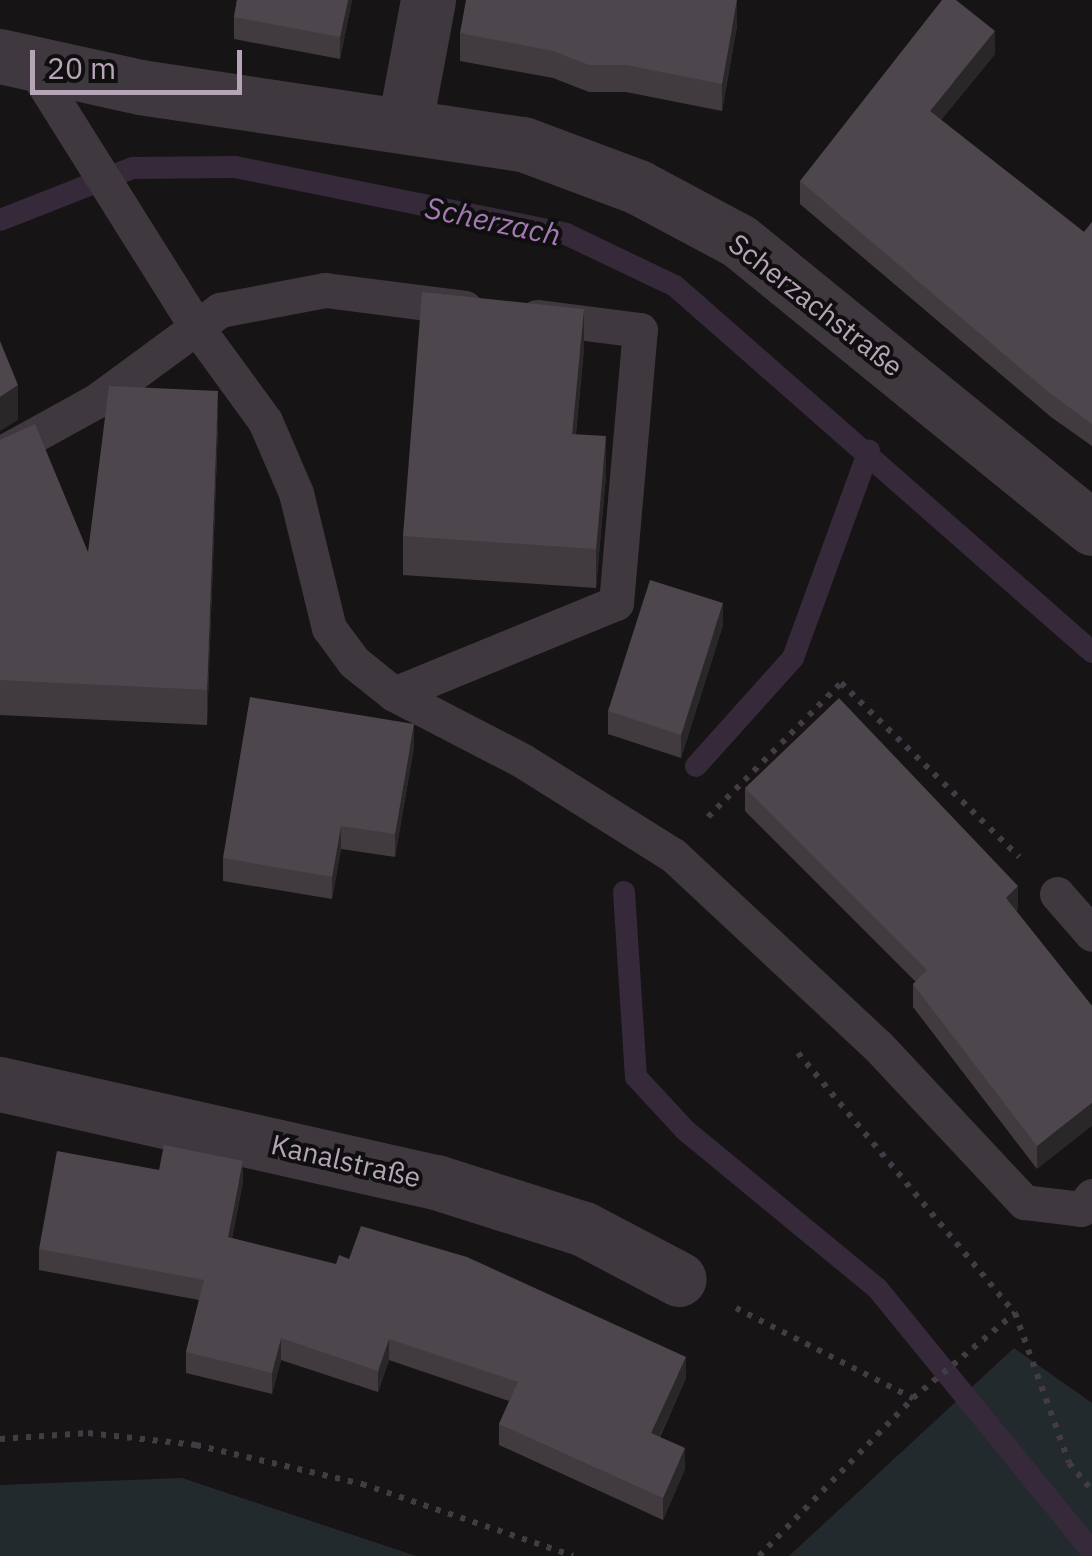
<!DOCTYPE html>
<html>
<head>
<meta charset="utf-8">
<style>
	body { margin:0 }
	#map { position:relative; width:1092px; height:1556px; overflow:hidden; background:#161415; font-family:"IBM Plex Sans",sans-serif }
	div>[style] { position:absolute }
	[style*='--x'] { left:calc(var(--x)*1px); top:calc(var(--y)*1px); width:calc(var(--w)*1px); rotate:calc(var(--a)*1deg) }
	.green>* { inset:0; background:#232a2e }
	.stream>* { height:22px; margin:-11px; padding:0 11px; transform-origin:11px; border-radius:11px; background:#35293a }
	.path>* { height:6px; margin-top:-3px; transform-origin:0; background:repeating-linear-gradient(90deg,#443c44 0 5px,transparent 0 13px) }
	.service>* { height:35px; margin:-17.5px; padding:0 17.5px; transform-origin:17.5px; border-radius:17.5px; background:#40383f }
	.minor>* { height:55px; margin:-27.5px; padding:0 27.5px; transform-origin:27.5px; border-radius:27.5px; background:#40383f }
	.wall>* { inset:0; background:#413b40 }
	.shaded-wall>* { inset:0; background:#2a2729 }
	.building>* { inset:0; background:#4d464d }
	span { translate:-50% -50%; white-space:nowrap; text-align:center; line-height:1.15; -webkit-text-stroke:8px #100f10; paint-order:stroke }
	.street-label { font-size:28px; color:#b6a4b7 }
	.water-label { font-size:30px; color:#a579b4; font-style:italic }
	.scale { position:absolute; left:30px; top:50px; width:212px; height:45px; box-sizing:border-box; border:5px solid #b6a4b7; border-top:0; padding-left:12px; font-size:30px; line-height:35px; white-space:nowrap; color:#b6a4b7; -webkit-text-stroke:8px #100f10; paint-order:stroke }
</style>
</head>
<body>
<div id="map">
	<div class="green">
		<div style="clip-path:polygon(1014px 1348px,1092px 1403px,1092px 1556px,789px 1556px)"></div>
		<div style="clip-path:polygon(182px 1478px,416px 1556px,0 1556px,0 1485px)"></div>
	</div>
	<div class="stream">
		<div style="--x:0;--y:220;--w:143;--a:-21.4"></div>
		<div style="--x:133;--y:168;--w:102;--a:-0.6"></div>
		<div style="--x:235;--y:167;--w:338;--a:11.4"></div>
		<div style="--x:566;--y:234;--w:121;--a:25.5"></div>
		<div style="--x:675;--y:286;--w:555;--a:41.27"></div>
		<div style="--x:696;--y:766;--w:145;--a:-48.1"></div>
		<div style="--x:793;--y:658;--w:221;--a:-69.9"></div>
		<div style="--x:624;--y:892;--w:185;--a:86.3"></div>
		<div style="--x:636;--y:1077;--w:72;--a:47.2"></div>
		<div style="--x:685;--y:1130;--w:249;--a:39.5"></div>
		<div style="--x:877;--y:1288;--w:340;--a:50.8"></div>
	</div>
	<div class="path">
		<div style="--x:708;--y:817;--w:189;--a:-45.2"></div>
		<div style="--x:841;--y:683;--w:249;--a:44.3"></div>
		<div style="--x:798;--y:1053;--w:339;--a:50.2"></div>
		<div style="--x:1015;--y:1313;--w:159;--a:70.2"></div>
		<div style="--x:1069;--y:1463;--w:35;--a:50"></div>
		<div style="--x:736;--y:1308;--w:199;--a:27"></div>
		<div style="--x:0;--y:1439;--w:88;--a:-3.9"></div>
		<div style="--x:88;--y:1433;--w:109;--a:6.3"></div>
		<div style="--x:196;--y:1445;--w:171;--a:13.2"></div>
		<div style="--x:362;--y:1484;--w:223;--a:18.8"></div>
		<div style="--x:759;--y:1556;--w:221;--a:-45.7"></div>
		<div style="--x:913;--y:1398;--w:133;--a:-39.8"></div>
	</div>
	<div class="service">
		<div style="--x:32;--y:65;--w:307;--a:57.9"></div>
		<div style="--x:195;--y:325;--w:119;--a:53.9"></div>
		<div style="--x:265;--y:421;--w:78;--a:66.7"></div>
		<div style="--x:296;--y:493;--w:139;--a:76.3"></div>
		<div style="--x:329;--y:628;--w:42;--a:53.7"></div>
		<div style="--x:354;--y:662;--w:51;--a:38.7"></div>
		<div style="--x:394;--y:694;--w:145;--a:27.4"></div>
		<div style="--x:523;--y:761;--w:177;--a:32.1"></div>
		<div style="--x:673;--y:855;--w:280;--a:43"></div>
		<div style="--x:878;--y:1046;--w:214;--a:46.9"></div>
		<div style="--x:1024;--y:1202;--w:57;--a:7"></div>
		<div style="--x:1081;--y:1209;--w:17;--a:-50"></div>
		<div style="--x:0;--y:454;--w:110;--a:-28.9"></div>
		<div style="--x:96;--y:401;--w:154;--a:-36.3"></div>
		<div style="--x:220;--y:310;--w:107;--a:-10.8"></div>
		<div style="--x:325;--y:290;--w:141;--a:7.3"></div>
		<div style="--x:394;--y:694;--w:240;--a:-22.3"></div>
		<div style="--x:616;--y:603;--w:274;--a:-85"></div>
		<div style="--x:640;--y:330;--w:104;--a:-172.8"></div>
		<div style="--x:1057;--y:894;--w:53;--a:48.8"></div>
	</div>
	<div class="minor">
		<div style="--x:0;--y:56;--w:143;--a:12.5"></div>
		<div style="--x:140;--y:87;--w:387;--a:8.5"></div>
		<div style="--x:523;--y:144;--w:123;--a:20.5"></div>
		<div style="--x:638;--y:187;--w:115;--a:28.1"></div>
		<div style="--x:739;--y:241;--w:455;--a:39.1"></div>
		<div style="--x:405;--y:123;--w:125;--a:-79.4"></div>
		<div style="--x:0;--y:1084;--w:447;--a:12.7"></div>
		<div style="--x:436;--y:1182;--w:155;--a:17.6"></div>
		<div style="--x:584;--y:1229;--w:107;--a:27.8"></div>
	</div>
	<div class="wall">
		<div style="clip-path:polygon(237px 0,352px 0,340px 59px,234px 39px,234px 17px)"></div>
		<div style="clip-path:polygon(737px 26px,722px 111px,626px 92px,589px 92px,553px 78px,460px 61px,460px 33px)"></div>
		<div style="clip-path:polygon(995px 54px,941px 120px,1084px 232px,1092px 222px,1092px 446px,1051px 417px,800px 204px,800px 181px)"></div>
		<div style="clip-path:polygon(584px 348px,576px 434px,606px 475px,596px 588px,403px 575px,403px 536px)"></div>
		<div style="clip-path:polygon(218px 426px,207px 725px,0 715px,0 440px,88px 552px)"></div>
		<div style="clip-path:polygon(723px 625px,681px 758px,608px 734px,608px 711px)"></div>
		<div style="clip-path:polygon(414px 747px,395px 857px,341px 849px,332px 899px,223px 881px,223px 858px)"></div>
		<div style="clip-path:polygon(745px 788px,1018px 909px,1016px 911px,1092px 1006px,1037px 1169px,913px 1007px,913px 984px,916px 982px,745px 811px)"></div>
		<div style="clip-path:polygon(159px 1170px,243px 1182px,232px 1238px,686px 1378px,660px 1437px,685px 1469px,663px 1520px,499px 1445px,499px 1424px,509px 1401px,389px 1360px,378px 1392px,281px 1360px,272px 1394px,186px 1373px,186px 1352px,199px 1300px,39px 1270px,39px 1249px)"></div>
	</div>
	<div class="shaded-wall">
		<div style="clip-path:polygon(348px 0,352px 0,340px 59px,340px 37px)"></div>
		<div style="clip-path:polygon(737px 0,737px 26px,722px 111px,722px 84px)"></div>
		<div style="clip-path:polygon(995px 31px,995px 54px,930px 134px,930px 111px)"></div>
		<div style="clip-path:polygon(584px 309px,584px 348px,572px 473px,572px 434px)"></div>
		<div style="clip-path:polygon(18px 385px,18px 420px,0 431px,0 397px)"></div>
		<div style="clip-path:polygon(218px 391px,218px 426px,207px 725px,207px 690px)"></div>
		<div style="clip-path:polygon(606px 436px,606px 475px,596px 588px,596px 549px)"></div>
		<div style="clip-path:polygon(723px 603px,723px 625px,681px 758px,681px 735px)"></div>
		<div style="clip-path:polygon(414px 724px,414px 747px,395px 857px,395px 834px)"></div>
		<div style="clip-path:polygon(341px 826px,341px 849px,332px 899px,332px 877px)"></div>
		<div style="clip-path:polygon(1018px 886px,1018px 909px,1006px 921px,1006px 898px)"></div>
		<div style="clip-path:polygon(1092px 1103px,1092px 1126px,1037px 1169px,1037px 1146px)"></div>
		<div style="clip-path:polygon(243px 1161px,243px 1182px,228px 1258px,228px 1237px)"></div>
		<div style="clip-path:polygon(281px 1338px,281px 1360px,272px 1394px,272px 1373px)"></div>
		<div style="clip-path:polygon(389px 1339px,389px 1360px,378px 1392px,378px 1371px)"></div>
		<div style="clip-path:polygon(686px 1357px,686px 1378px,651px 1455px,651px 1433px)"></div>
		<div style="clip-path:polygon(685px 1448px,685px 1469px,663px 1520px,663px 1498px)"></div>
	</div>
	<div class="building">
		<div style="clip-path:polygon(237px 0,348px 0,340px 37px,234px 17px)"></div>
		<div style="clip-path:polygon(466px 0,737px 0,722px 84px,626px 65px,589px 65px,553px 51px,460px 33px)"></div>
		<div style="clip-path:polygon(942px 0,956px 0,995px 31px,930px 111px,1084px 232px,1092px 222px,1092px 424px,1051px 394px,800px 181px)"></div>
		<div style="clip-path:polygon(422px 292px,584px 309px,572px 434px,606px 436px,596px 549px,403px 536px)"></div>
		<div style="clip-path:polygon(0 341px,18px 385px,0 397px)"></div>
		<div style="clip-path:polygon(109px 386px,218px 391px,207px 690px,0 680px,0 440px,35px 424px,88px 552px)"></div>
		<div style="clip-path:polygon(650px 580px,723px 603px,681px 735px,608px 711px)"></div>
		<div style="clip-path:polygon(250px 697px,414px 724px,395px 834px,341px 826px,332px 877px,223px 858px)"></div>
		<div style="clip-path:polygon(839px 698px,1018px 886px,1006px 898px,1092px 1006px,1092px 1103px,1037px 1146px,913px 984px,927px 970px,745px 788px)"></div>
		<div style="clip-path:polygon(164px 1145px,243px 1161px,228px 1237px,336px 1264px,339px 1255px,349px 1259px,361px 1226px,467px 1257px,686px 1357px,651px 1433px,685px 1448px,663px 1498px,499px 1424px,518px 1382px,389px 1339px,378px 1371px,281px 1338px,272px 1373px,186px 1352px,204px 1280px,39px 1249px,57px 1151px,159px 1170px)"></div>
	</div>
	<div class="street-label">
		<span style="left:816px;top:305px;rotate:38deg">Scherzachstraße</span>
		<span style="left:346px;top:1161px;rotate:13deg">Kanalstraße</span>
	</div>
	<div class="water-label">
		<span style="left:493px;top:221px;rotate:12deg">Scherzach</span>
	</div>
	<div class="scale">20 m</div>
</div>
</body>
</html>
